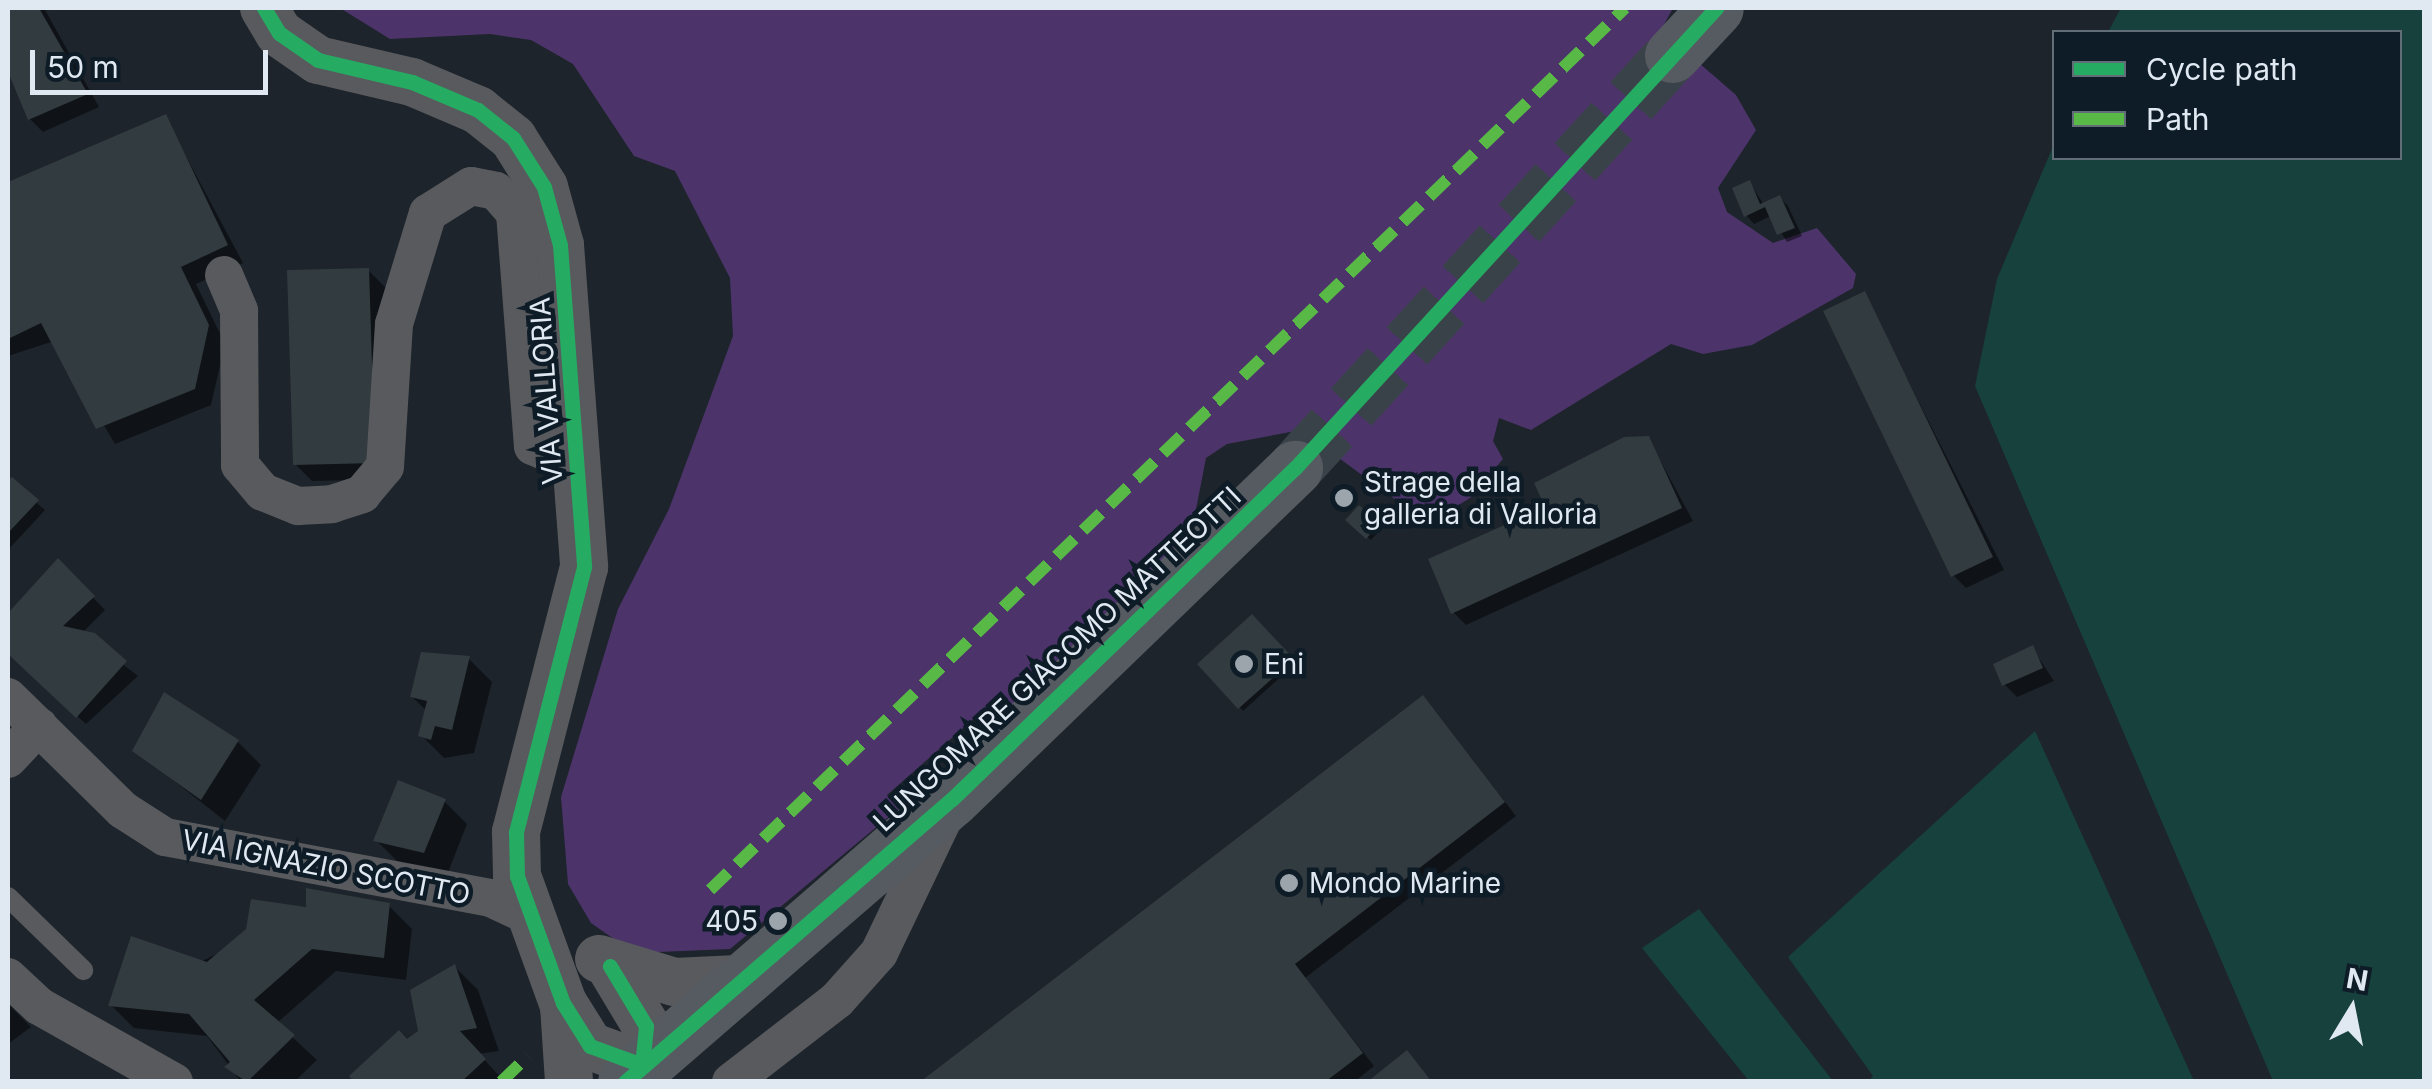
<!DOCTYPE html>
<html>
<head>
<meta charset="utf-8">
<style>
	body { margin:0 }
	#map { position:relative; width:2432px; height:1089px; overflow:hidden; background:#1d242b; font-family:Inter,sans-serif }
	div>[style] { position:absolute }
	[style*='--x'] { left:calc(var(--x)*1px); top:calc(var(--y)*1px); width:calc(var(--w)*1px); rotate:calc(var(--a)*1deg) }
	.green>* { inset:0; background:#4c346a }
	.water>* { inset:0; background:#17413d }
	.shadow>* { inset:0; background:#0007 }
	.building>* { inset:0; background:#323b3f }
	.primary-tunnel>* { height:55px; margin-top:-27.5px; transform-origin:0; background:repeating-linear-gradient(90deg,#3a4249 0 55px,transparent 0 83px) }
	.service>* { height:20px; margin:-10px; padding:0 10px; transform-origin:10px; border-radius:10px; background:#585a5d }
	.minor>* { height:38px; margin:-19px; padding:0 19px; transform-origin:19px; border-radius:19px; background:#585a5d }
	.tertiary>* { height:48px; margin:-24px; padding:0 24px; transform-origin:24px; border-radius:24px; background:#585a5d }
	.primary>* { height:55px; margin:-27.5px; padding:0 27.5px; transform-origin:27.5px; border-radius:27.5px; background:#565b61 }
	.quiet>* { height:12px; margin-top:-6px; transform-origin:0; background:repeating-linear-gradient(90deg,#58b947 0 25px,transparent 0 37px) }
	.cycleway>* { height:15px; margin:-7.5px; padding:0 7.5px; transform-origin:7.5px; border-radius:7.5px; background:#26ab63 }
	.dots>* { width:28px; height:28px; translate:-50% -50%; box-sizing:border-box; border:5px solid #0d1c27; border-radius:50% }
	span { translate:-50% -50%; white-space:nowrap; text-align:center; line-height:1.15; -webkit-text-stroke:9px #0d1c27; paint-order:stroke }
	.street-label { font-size:28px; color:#e0e9f2 }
	.poi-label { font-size:28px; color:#e0e9f2 }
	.left { translate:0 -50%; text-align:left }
	.right { translate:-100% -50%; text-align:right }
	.frame { position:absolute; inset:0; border:10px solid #e0e9f2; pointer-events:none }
	.legend { position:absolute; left:2052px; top:30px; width:350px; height:130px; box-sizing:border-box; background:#0d1c27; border:2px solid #616e78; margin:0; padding:12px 18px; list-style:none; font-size:30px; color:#e0e9f2 }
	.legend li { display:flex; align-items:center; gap:20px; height:50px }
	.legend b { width:50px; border:2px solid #616e78 }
	.north { position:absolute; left:2302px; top:959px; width:100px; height:100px; -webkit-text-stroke:8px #0d1c27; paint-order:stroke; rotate:10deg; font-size:28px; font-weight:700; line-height:40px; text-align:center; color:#e0e9f2 }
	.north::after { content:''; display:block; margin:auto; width:35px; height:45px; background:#e0e9f2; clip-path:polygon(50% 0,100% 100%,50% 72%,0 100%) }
	.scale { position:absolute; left:30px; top:50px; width:238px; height:45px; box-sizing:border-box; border:5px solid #e0e9f2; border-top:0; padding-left:12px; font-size:30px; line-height:35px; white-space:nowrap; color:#e0e9f2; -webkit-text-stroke:8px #0d1c27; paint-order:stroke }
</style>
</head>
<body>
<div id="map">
	<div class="green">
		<div style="clip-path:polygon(340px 8px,1673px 8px,1661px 30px,1736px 95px,1756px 130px,1718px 188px,1727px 212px,1773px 243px,1817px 228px,1856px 274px,1853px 288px,1752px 345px,1703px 354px,1671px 344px,1531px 430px,1499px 418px,1493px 441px,1503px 459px,1470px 498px,1436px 519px,1423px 520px,1301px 430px,1227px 444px,1206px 458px,1191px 535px,990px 735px,978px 715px,887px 795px,898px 809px,730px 949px,634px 953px,591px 923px,568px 884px,561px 797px,618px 609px,669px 509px,733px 336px,730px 278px,675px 171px,634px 156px,573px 64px,531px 40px,490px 34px,390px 39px)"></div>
	</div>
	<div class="water">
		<div style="clip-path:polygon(2121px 8px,2424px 8px,2424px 1081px,2273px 1081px,1975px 386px,1997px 279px,2054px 144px,2054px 158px,2400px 158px,2400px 32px,2108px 32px)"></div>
		<div style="clip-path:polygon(2035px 731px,2194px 1081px,1868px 1081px,1873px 1076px,1788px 957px)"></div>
		<div style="clip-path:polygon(1699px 909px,1833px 1081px,1749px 1081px,1642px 948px)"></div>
	</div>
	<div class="shadow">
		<div style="clip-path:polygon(8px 8px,44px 8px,99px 107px,43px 132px,30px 119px,8px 65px)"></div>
		<div style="clip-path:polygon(165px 117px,243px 263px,196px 284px,225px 344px,211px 405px,115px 444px,54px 341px,8px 356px,8px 187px)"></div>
		<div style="clip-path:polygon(1750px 183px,1764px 205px,1780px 198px,1788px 206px,1802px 236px,1787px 242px,1771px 216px,1754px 224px,1746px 215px)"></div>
		<div style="clip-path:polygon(368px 270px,385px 287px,391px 479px,312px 481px,295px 464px)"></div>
		<div style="clip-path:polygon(1864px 294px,2004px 570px,1966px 588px,1953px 575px)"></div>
		<div style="clip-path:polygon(1648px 438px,1693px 521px,1466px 625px,1453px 612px,1548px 508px)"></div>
		<div style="clip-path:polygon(8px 479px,45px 510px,8px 550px)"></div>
		<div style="clip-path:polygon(1359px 508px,1382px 528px,1371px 540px,1349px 520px)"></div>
		<div style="clip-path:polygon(58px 561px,105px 610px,82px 633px,138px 676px,86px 724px,8px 652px,8px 617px)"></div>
		<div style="clip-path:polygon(1252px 617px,1295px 664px,1243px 711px,1201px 664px)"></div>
		<div style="clip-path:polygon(2032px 648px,2054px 681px,2017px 697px,2004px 684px)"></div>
		<div style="clip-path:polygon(469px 659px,492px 682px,474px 753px,444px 758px,421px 735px,427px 711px,412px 697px)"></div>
		<div style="clip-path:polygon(1435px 711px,1516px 816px,1305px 978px,1374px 1066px,1354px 1082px,924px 1082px)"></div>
		<div style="clip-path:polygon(238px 742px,261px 765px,225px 821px,136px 751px)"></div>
		<div style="clip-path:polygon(444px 801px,467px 824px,447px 875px,399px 863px,376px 840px)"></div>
		<div style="clip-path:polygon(388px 905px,412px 929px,406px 980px,336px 971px,277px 1023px,317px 1060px,294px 1082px,241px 1082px,207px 1036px,134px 1028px,111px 1005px,308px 910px)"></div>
		<div style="clip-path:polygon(455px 967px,478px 990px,499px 1051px,479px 1054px,505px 1082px,358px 1082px,421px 1032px)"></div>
		<div style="clip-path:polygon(8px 1004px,31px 1027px,8px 1044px)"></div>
	</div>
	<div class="building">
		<div style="clip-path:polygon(8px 8px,39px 8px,88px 94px,28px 120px,8px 72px)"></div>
		<div style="clip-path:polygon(166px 114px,228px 245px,181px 267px,209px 325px,195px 389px,96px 429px,41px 323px,8px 339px,8px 182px)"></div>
		<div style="clip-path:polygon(1750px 180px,1760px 204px,1780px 195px,1795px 228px,1777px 235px,1765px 207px,1744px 217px,1732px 188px)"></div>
		<div style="clip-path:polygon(369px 268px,375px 463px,293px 465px,287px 270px)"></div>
		<div style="clip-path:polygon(1865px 291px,1993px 557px,1951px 577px,1823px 311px)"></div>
		<div style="clip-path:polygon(1649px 436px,1682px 508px,1451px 614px,1428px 559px,1545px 507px,1534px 483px,1624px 437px)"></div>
		<div style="clip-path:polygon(12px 477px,39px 500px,8px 533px,8px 480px)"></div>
		<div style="clip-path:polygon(1359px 505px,1380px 523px,1366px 539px,1345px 520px)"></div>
		<div style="clip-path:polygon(58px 558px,95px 596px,63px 626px,95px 633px,127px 661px,76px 718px,8px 654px,8px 613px)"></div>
		<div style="clip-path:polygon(1252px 614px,1294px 659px,1238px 709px,1197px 664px)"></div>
		<div style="clip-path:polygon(2033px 645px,2043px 668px,2002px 686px,1993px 664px)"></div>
		<div style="clip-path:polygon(421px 652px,470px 656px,452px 730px,435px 726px,431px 740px,418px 736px,427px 701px,410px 697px)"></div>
		<div style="clip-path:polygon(164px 692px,239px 740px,201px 800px,132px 751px)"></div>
		<div style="clip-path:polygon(1423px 695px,1505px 802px,1295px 964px,1363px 1053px,1325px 1082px,920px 1082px)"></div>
		<div style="clip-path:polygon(398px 780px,446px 799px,424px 853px,373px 841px)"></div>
		<div style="clip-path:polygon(306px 888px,390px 903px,384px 958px,312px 949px,254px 1000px,295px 1035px,247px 1082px,224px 1067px,230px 1062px,189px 1014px,108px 1006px,131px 936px,207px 962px,246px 929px,251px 899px,306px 907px)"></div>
		<div style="clip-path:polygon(455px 964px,477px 1028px,460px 1031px,486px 1059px,461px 1082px,354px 1082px,349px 1076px,399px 1030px,407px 1039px,418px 1031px,410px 990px)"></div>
		<div style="clip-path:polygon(1407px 1050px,1432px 1082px,1367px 1082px)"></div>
	</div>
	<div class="primary-tunnel">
		<div style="--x:1295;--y:468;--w:559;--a:-47.61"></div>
	</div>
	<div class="service">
		<div style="--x:8;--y:897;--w:105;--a:44.2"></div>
	</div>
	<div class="minor">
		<div style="--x:224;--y:275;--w:39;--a:67"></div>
		<div style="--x:239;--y:311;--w:154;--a:89.6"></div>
		<div style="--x:240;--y:465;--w:35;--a:50"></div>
		<div style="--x:263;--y:492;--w:38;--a:22"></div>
		<div style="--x:298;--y:506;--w:34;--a:-3"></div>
		<div style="--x:332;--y:504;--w:32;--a:-18"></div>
		<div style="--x:362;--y:494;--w:35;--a:-50"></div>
		<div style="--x:385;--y:467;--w:143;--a:-86.4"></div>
		<div style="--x:394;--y:324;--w:116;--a:-73"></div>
		<div style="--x:428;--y:213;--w:51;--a:-32.1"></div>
		<div style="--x:471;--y:186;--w:25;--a:11"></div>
		<div style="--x:496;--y:191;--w:29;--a:49"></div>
		<div style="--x:515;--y:213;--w:234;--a:85.6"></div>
		<div style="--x:533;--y:446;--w:47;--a:23.8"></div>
		<div style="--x:8;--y:697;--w:161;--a:44.5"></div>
		<div style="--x:123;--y:810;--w:50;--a:32.7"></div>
		<div style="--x:165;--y:837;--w:332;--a:10.6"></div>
		<div style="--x:491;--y:898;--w:44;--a:25.4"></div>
		<div style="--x:8;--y:759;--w:45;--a:-46.8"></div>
		<div style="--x:8;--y:977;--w:42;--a:43.1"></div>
		<div style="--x:39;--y:1006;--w:155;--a:29.4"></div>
		<div style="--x:731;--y:1082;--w:134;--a:-37.7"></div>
		<div style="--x:837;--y:1000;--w:63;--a:-48.2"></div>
		<div style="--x:879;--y:953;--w:155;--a:-64.4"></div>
	</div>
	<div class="tertiary">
		<div style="--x:264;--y:8;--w:29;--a:59"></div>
		<div style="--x:279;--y:33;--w:47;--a:34.7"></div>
		<div style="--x:318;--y:60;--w:97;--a:13.2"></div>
		<div style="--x:412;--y:82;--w:72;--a:23"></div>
		<div style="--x:478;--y:110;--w:45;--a:38.7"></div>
		<div style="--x:513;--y:138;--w:58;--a:57.7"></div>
		<div style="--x:544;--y:187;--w:60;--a:74.6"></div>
		<div style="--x:560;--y:245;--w:323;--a:85.7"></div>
		<div style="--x:584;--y:567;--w:274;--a:104.4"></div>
		<div style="--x:516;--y:832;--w:44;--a:88.7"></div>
		<div style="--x:517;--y:876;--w:135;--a:70.1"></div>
		<div style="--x:563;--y:1003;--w:51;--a:57.9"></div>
		<div style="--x:590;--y:1046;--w:55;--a:20.1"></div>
		<div style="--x:642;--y:1065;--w:39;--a:-84"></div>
		<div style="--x:646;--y:1026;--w:70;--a:-121"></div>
		<div style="--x:599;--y:959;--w:78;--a:17"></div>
		<div style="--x:674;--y:982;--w:64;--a:-2.7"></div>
		<div style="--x:564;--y:1006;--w:76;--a:86.2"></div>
	</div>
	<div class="primary">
		<div style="--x:1672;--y:55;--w:64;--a:-46.9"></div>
		<div style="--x:625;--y:1082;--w:432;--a:-40.9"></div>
		<div style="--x:952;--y:799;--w:477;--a:-44"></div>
	</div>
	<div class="quiet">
		<div style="--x:710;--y:890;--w:1271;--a:-43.95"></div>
		<div style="--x:501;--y:1082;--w:37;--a:-44"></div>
	</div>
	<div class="cycleway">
		<div style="--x:264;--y:8;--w:29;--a:59"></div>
		<div style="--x:279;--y:33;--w:47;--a:34.7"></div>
		<div style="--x:318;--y:60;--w:97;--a:13.2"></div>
		<div style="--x:412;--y:82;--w:72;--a:23"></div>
		<div style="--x:478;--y:110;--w:45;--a:38.7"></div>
		<div style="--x:513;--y:138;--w:58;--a:57.7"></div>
		<div style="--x:544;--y:187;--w:60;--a:74.6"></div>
		<div style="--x:560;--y:245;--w:323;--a:85.7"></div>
		<div style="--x:584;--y:567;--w:274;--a:104.4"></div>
		<div style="--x:516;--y:832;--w:44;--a:88.7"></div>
		<div style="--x:517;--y:876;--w:135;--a:70.1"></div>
		<div style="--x:563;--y:1003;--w:51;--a:57.9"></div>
		<div style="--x:590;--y:1046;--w:55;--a:20.1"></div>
		<div style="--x:642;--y:1065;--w:39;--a:-84"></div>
		<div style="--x:646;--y:1026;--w:70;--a:-121"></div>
		<div style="--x:625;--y:1082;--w:432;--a:-40.9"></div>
		<div style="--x:952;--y:799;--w:477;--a:-44"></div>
		<div style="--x:1295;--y:468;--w:624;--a:-47.53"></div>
	</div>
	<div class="dots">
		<div style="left:1344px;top:498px;background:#9ca4ac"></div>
		<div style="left:1244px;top:664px;background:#9ca4ac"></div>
		<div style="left:1289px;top:883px;background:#9ca4ac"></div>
		<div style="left:778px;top:921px;background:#9ca4ac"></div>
	</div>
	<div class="street-label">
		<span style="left:546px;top:391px;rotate:-94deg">VIA VALLORIA</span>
		<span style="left:1057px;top:659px;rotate:-43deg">LUNGOMARE GIACOMO MATTEOTTI</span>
		<span style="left:326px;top:867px;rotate:11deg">VIA IGNAZIO SCOTTO</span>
	</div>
	<div class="poi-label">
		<span class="left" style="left:1364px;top:498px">Strage della<br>galleria di Valloria</span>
		<span class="left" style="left:1264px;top:664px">Eni</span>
		<span class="left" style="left:1309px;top:883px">Mondo Marine</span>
		<span class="right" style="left:758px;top:921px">405</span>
	</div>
	<div class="frame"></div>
	<ul class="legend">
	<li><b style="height:12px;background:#26ab63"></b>Cycle path</li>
	<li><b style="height:12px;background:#58b947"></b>Path</li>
	</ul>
	<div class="north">N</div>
	<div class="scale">50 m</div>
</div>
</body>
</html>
